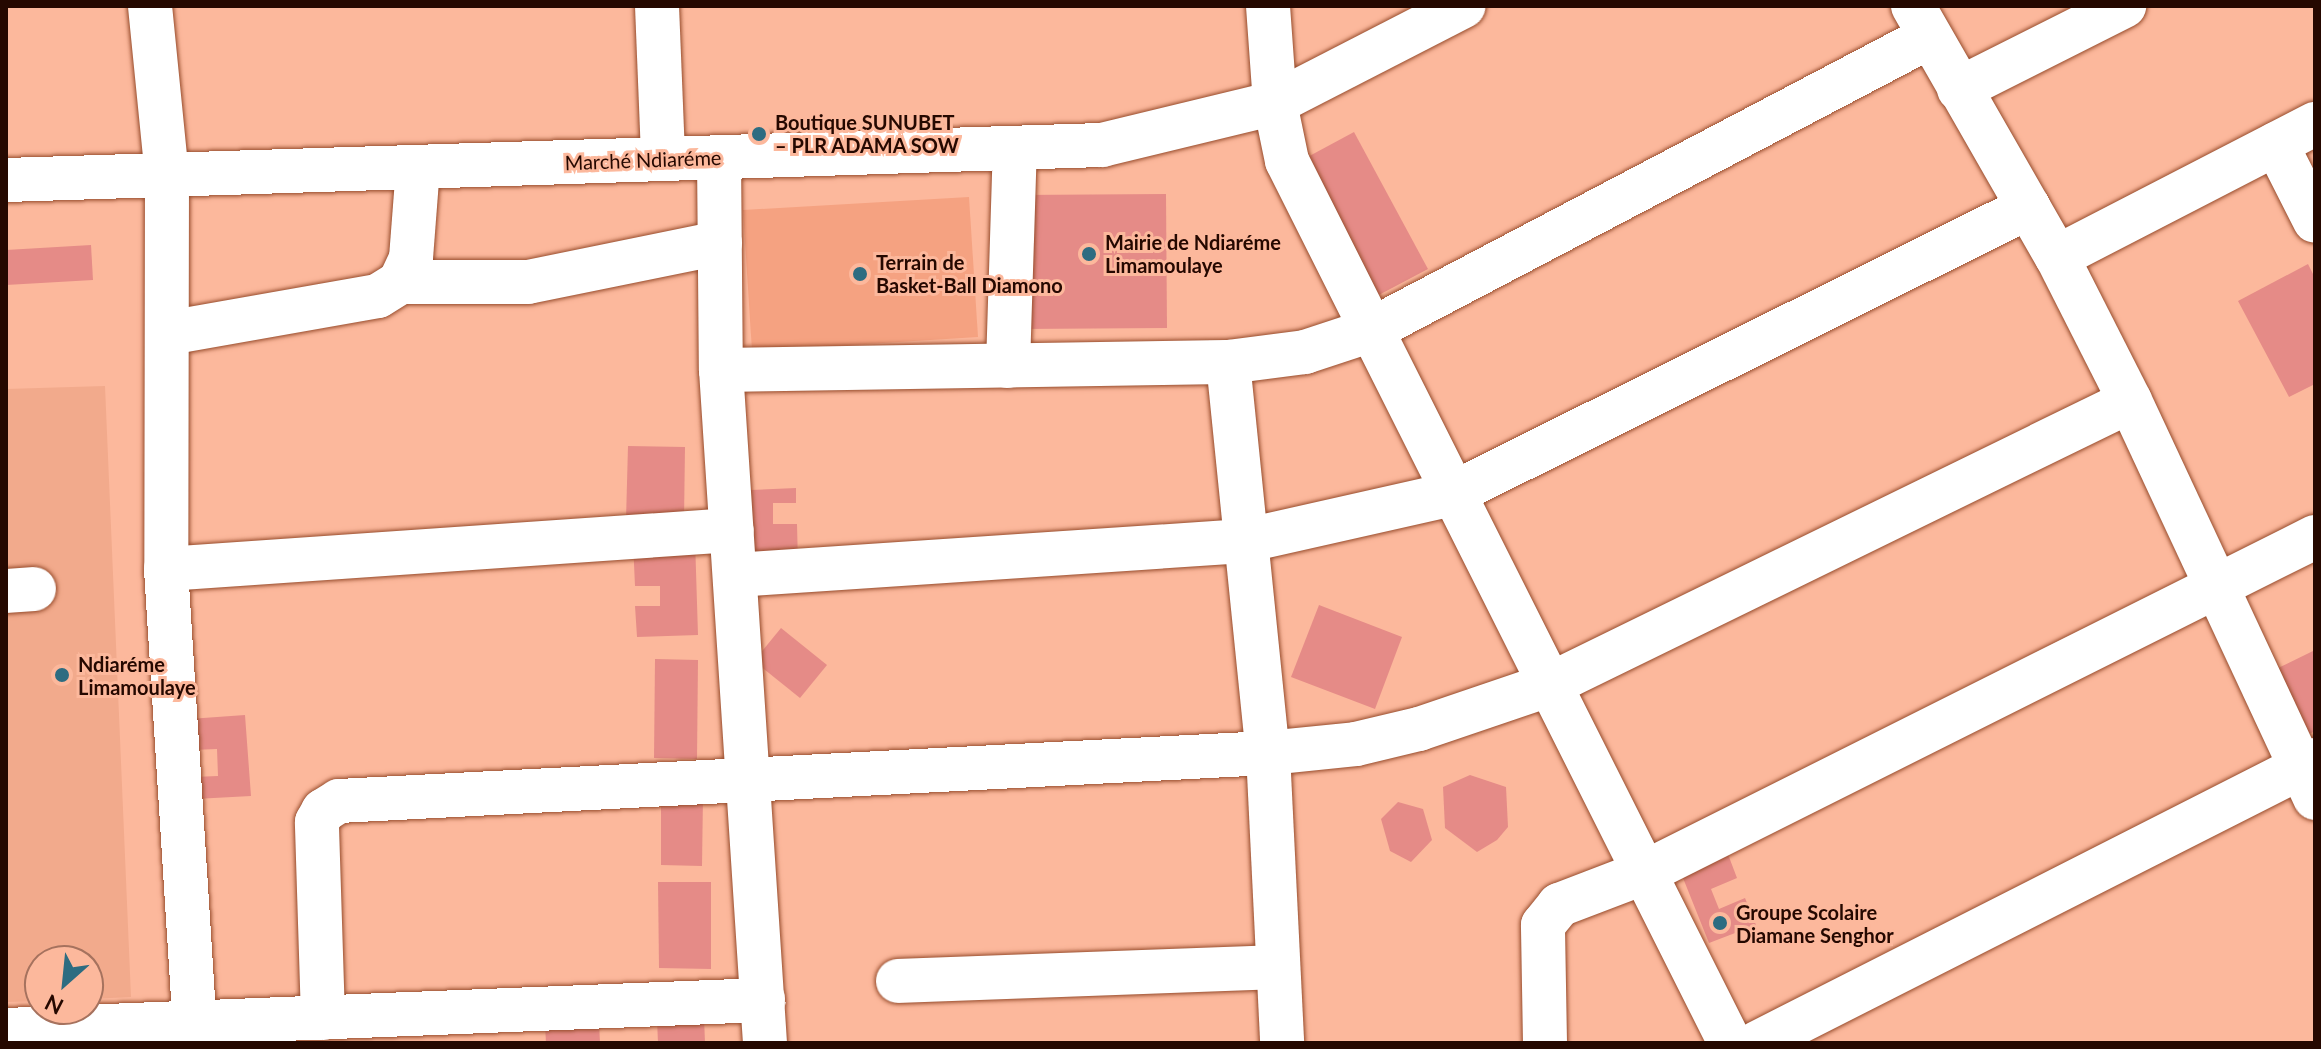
<!DOCTYPE html>
<html>
<head>
<meta charset="utf-8">
<style>
	body { margin:0 }
	#map { position:relative; width:2321px; height:1049px; overflow:hidden; background:#fcb89c; font-family:Lato,sans-serif }
	div>[style] { position:absolute }
	[style*='--x'] { left:calc(var(--x)*1px); top:calc(var(--y)*1px); width:calc(var(--w)*1px); rotate:calc(var(--a)*1deg) }
	.built>* { inset:0; background:#f2aa8c }
	.green>* { inset:0; background:#f5a281 }
	.building>* { inset:0; background:#e58b87 }
	.roads { filter:drop-shadow(0 0 2px #974c2c) drop-shadow(0 0 2px #974c2c) }
	.minor>* { height:44px; margin:-22px; padding:0 22px; transform-origin:22px; border-radius:22px; background:#fff }
	.dots>* { width:22px; height:22px; translate:-50% -50%; box-sizing:border-box; border:4px solid #fcb89c; border-radius:50% }
	span { translate:-50% -50%; white-space:nowrap; text-align:center; line-height:1.15; -webkit-text-stroke:6px #fcb89c; paint-order:stroke }
	.poi-label { font-size:20px; color:#250800; font-weight:700 }
	.left { translate:0 -50%; text-align:left }
	.street-label { font-size:20px; color:#250800 }
	.frame { position:absolute; inset:0; border:8px solid #250800; pointer-events:none }
	.north { position:absolute; left:24px; top:945px; width:80px; height:80px; box-sizing:border-box; background:#fcb89c; border:2px solid #a6725e; border-radius:50%; rotate:207deg; font-size:22px; font-weight:700; line-height:32px; text-align:center; color:#250800 }
	.north::after { content:''; display:block; margin:auto; width:28px; height:36px; background:#2d6c81; clip-path:polygon(50% 0,100% 100%,50% 72%,0 100%) }
</style>
</head>
<body>
<div id="map">
	<div class="built">
		<div style="clip-path:polygon(105px 386px,131px 997px,88px 999px,88px 961px,40px 961px,40px 1001px,6px 1002px,6px 389px)"></div>
	</div>
	<div class="green">
		<div style="clip-path:polygon(969px 197px,978px 337px,752px 351px,743px 210px)"></div>
	</div>
	<div class="building">
		<div style="clip-path:polygon(1354px 132px,1428px 269px,1375px 297px,1302px 160px)"></div>
		<div style="clip-path:polygon(1166px 194px,1167px 328px,1020px 329px,1019px 195px)"></div>
		<div style="clip-path:polygon(91px 245px,93px 280px,6px 285px,6px 250px)"></div>
		<div style="clip-path:polygon(2308px 264px,2315px 278px,2315px 384px,2289px 397px,2238px 301px)"></div>
		<div style="clip-path:polygon(628px 446px,685px 447px,684px 521px,626px 520px)"></div>
		<div style="clip-path:polygon(796px 488px,796px 503px,773px 503px,773px 524px,797px 524px,798px 564px,752px 565px,750px 490px)"></div>
		<div style="clip-path:polygon(695px 539px,698px 635px,637px 637px,635px 606px,660px 606px,660px 586px,635px 586px,633px 542px)"></div>
		<div style="clip-path:polygon(1319px 605px,1402px 637px,1375px 709px,1291px 677px)"></div>
		<div style="clip-path:polygon(781px 628px,827px 665px,800px 698px,754px 661px)"></div>
		<div style="clip-path:polygon(2313px 651px,2315px 731px,2304px 737px,2272px 671px)"></div>
		<div style="clip-path:polygon(655px 659px,698px 660px,697px 759px,654px 758px)"></div>
		<div style="clip-path:polygon(245px 715px,251px 796px,195px 799px,193px 777px,218px 776px,217px 749px,192px 750px,189px 719px)"></div>
		<div style="clip-path:polygon(1470px 775px,1506px 787px,1508px 827px,1497px 840px,1477px 852px,1445px 828px,1443px 787px)"></div>
		<div style="clip-path:polygon(661px 795px,703px 796px,702px 866px,661px 865px)"></div>
		<div style="clip-path:polygon(1398px 802px,1423px 809px,1432px 840px,1411px 862px,1390px 851px,1381px 819px)"></div>
		<div style="clip-path:polygon(1726px 849px,1737px 878px,1711px 889px,1719px 909px,1745px 898px,1756px 925px,1709px 943px,1679px 868px)"></div>
		<div style="clip-path:polygon(658px 882px,711px 882px,711px 969px,659px 968px)"></div>
		<div style="clip-path:polygon(704px 1017px,705px 1043px,658px 1043px,657px 1019px)"></div>
		<div style="clip-path:polygon(599px 1023px,600px 1043px,546px 1043px,545px 1025px)"></div>
	</div>
	<div class="roads">
		<div class="minor">
			<div style="--x:150;--y:6;--w:171;--a:84.3"></div>
			<div style="--x:167;--y:176;--w:393;--a:90.1"></div>
			<div style="--x:166;--y:569;--w:475;--a:86.4"></div>
			<div style="--x:657;--y:6;--w:152;--a:87.7"></div>
			<div style="--x:1268;--y:6;--w:97;--a:85.9"></div>
			<div style="--x:1275;--y:103;--w:59;--a:78.3"></div>
			<div style="--x:1287;--y:161;--w:987;--a:63.33"></div>
			<div style="--x:1913;--y:6;--w:289;--a:60.2"></div>
			<div style="--x:2057;--y:257;--w:161;--a:63.1"></div>
			<div style="--x:2130;--y:401;--w:438;--a:65"></div>
			<div style="--x:1959;--y:89;--w:185;--a:-26.7"></div>
			<div style="--x:2276;--y:144;--w:86;--a:63.1"></div>
			<div style="--x:719;--y:157;--w:213;--a:89.5"></div>
			<div style="--x:721;--y:370;--w:674;--a:86.26"></div>
			<div style="--x:6;--y:180;--w:1097;--a:-1.83"></div>
			<div style="--x:1102;--y:145;--w:178;--a:-13.6"></div>
			<div style="--x:1275;--y:103;--w:212;--a:-27.2"></div>
			<div style="--x:2057;--y:257;--w:290;--a:-27.3"></div>
			<div style="--x:400;--y:282;--w:128;--a:0"></div>
			<div style="--x:528;--y:282;--w:196;--a:-11.5"></div>
			<div style="--x:168;--y:333;--w:213;--a:-10"></div>
			<div style="--x:378;--y:296;--w:26;--a:-32"></div>
			<div style="--x:400;--y:282;--w:26;--a:-65"></div>
			<div style="--x:411;--y:258;--w:90;--a:-85.6"></div>
			<div style="--x:1228;--y:362;--w:393;--a:84.2"></div>
			<div style="--x:1268;--y:753;--w:290;--a:87.2"></div>
			<div style="--x:1008;--y:366;--w:218;--a:-88.2"></div>
			<div style="--x:721;--y:370;--w:507;--a:-0.9"></div>
			<div style="--x:1228;--y:362;--w:78;--a:-7.4"></div>
			<div style="--x:1305;--y:352;--w:67;--a:-18.2"></div>
			<div style="--x:1369;--y:331;--w:632;--a:-27.7"></div>
			<div style="--x:166;--y:569;--w:567;--a:-3.94"></div>
			<div style="--x:735;--y:575;--w:510;--a:-3.82"></div>
			<div style="--x:1244;--y:541;--w:213;--a:-12.7"></div>
			<div style="--x:1452;--y:494;--w:644;--a:-26.45"></div>
			<div style="--x:6;--y:591;--w:28;--a:-4"></div>
			<div style="--x:898;--y:981;--w:380;--a:-2.1"></div>
			<div style="--x:323;--y:1018;--w:196;--a:-91.8"></div>
			<div style="--x:317;--y:822;--w:13;--a:-61"></div>
			<div style="--x:323;--y:811;--w:19;--a:-32"></div>
			<div style="--x:339;--y:801;--w:930;--a:-2.96"></div>
			<div style="--x:1268;--y:753;--w:88;--a:-5.8"></div>
			<div style="--x:1356;--y:744;--w:65;--a:-13.4"></div>
			<div style="--x:1419;--y:729;--w:139;--a:-18.8"></div>
			<div style="--x:1551;--y:684;--w:644;--a:-26.05"></div>
			<div style="--x:6;--y:1030;--w:758;--a:-2.27"></div>
			<div style="--x:1545;--y:1043;--w:118;--a:-91"></div>
			<div style="--x:1543;--y:925;--w:26;--a:-51"></div>
			<div style="--x:1559;--y:905;--w:95;--a:-20.9"></div>
			<div style="--x:1648;--y:871;--w:746;--a:-26.6"></div>
			<div style="--x:1757;--y:1043;--w:626;--a:-26.89"></div>
		</div>
	</div>
	<div class="dots">
		<div style="left:759px;top:134px;background:#2d6c81"></div>
		<div style="left:1089px;top:254px;background:#2d6c81"></div>
		<div style="left:860px;top:274px;background:#2d6c81"></div>
		<div style="left:62px;top:675px;background:#2d6c81"></div>
		<div style="left:1720px;top:923px;background:#2d6c81"></div>
	</div>
	<div class="poi-label">
		<span class="left" style="left:775px;top:134px">Boutique SUNUBET<br>– PLR ADAMA SOW</span>
		<span class="left" style="left:1105px;top:254px">Mairie de Ndiaréme<br>Limamoulaye</span>
		<span class="left" style="left:876px;top:274px">Terrain de<br>Basket-Ball Diamono</span>
		<span class="left" style="left:78px;top:676px">Ndiaréme<br>Limamoulaye</span>
		<span class="left" style="left:1736px;top:924px">Groupe Scolaire<br>Diamane Senghor</span>
	</div>
	<div class="street-label">
		<span style="left:643px;top:160px;rotate:-2deg">Marché Ndiaréme</span>
	</div>
	<div class="frame"></div>
	<div class="north">N</div>
</div>
</body>
</html>
